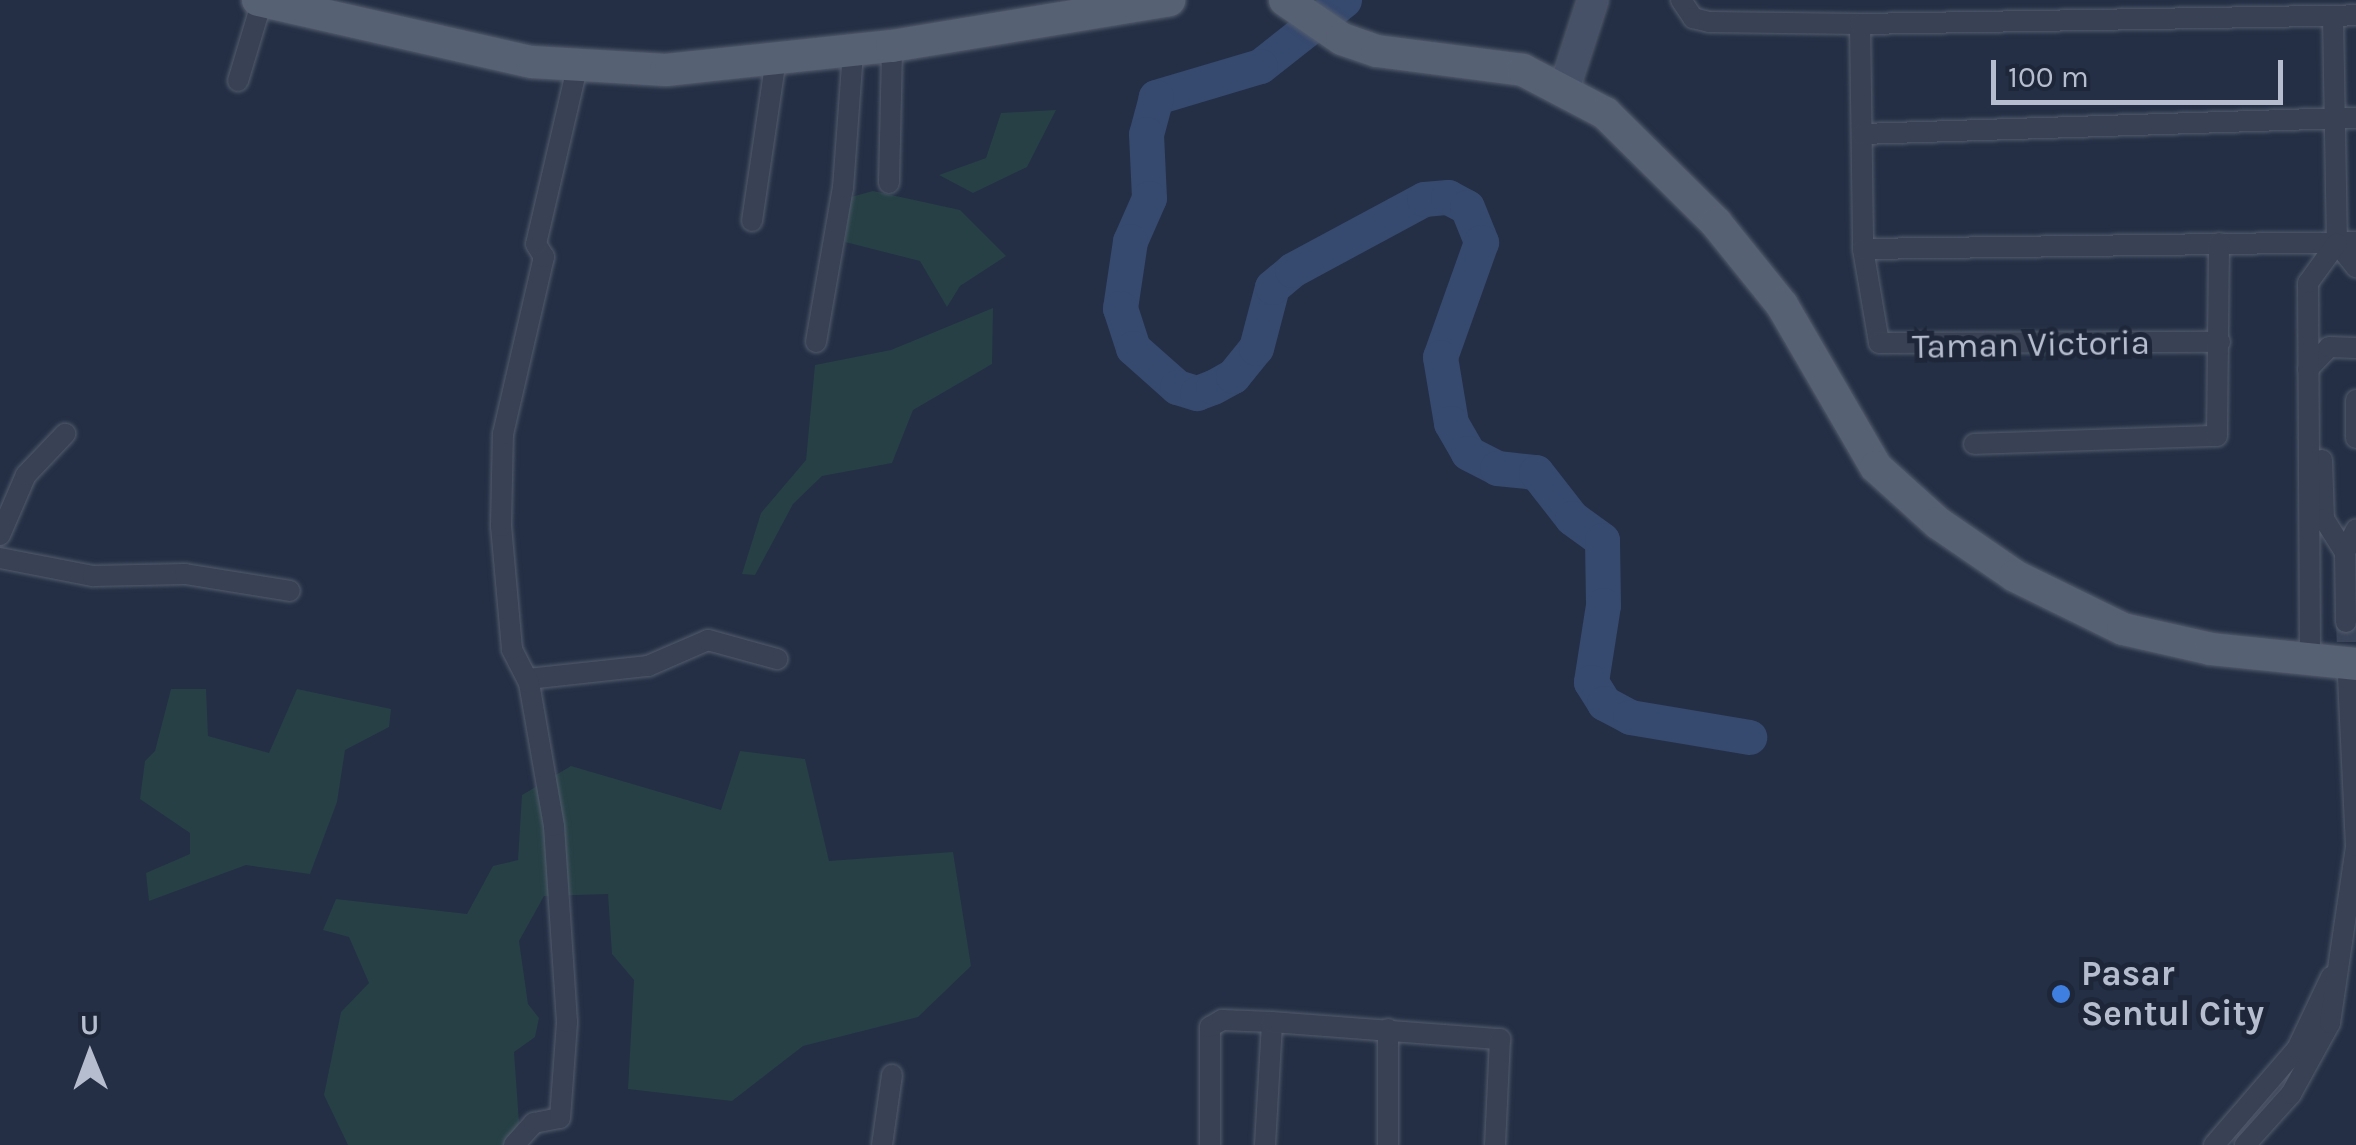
<!DOCTYPE html>
<html>
<head>
<meta charset="utf-8">
<style>
	body { margin:0 }
	#map { position:relative; width:2356px; height:1145px; overflow:hidden; background:#242f45; font-family:Karla,sans-serif }
	div>[style] { position:absolute }
	[style*='--x'] { left:calc(var(--x)*1px); top:calc(var(--y)*1px); width:calc(var(--w)*1px); rotate:calc(var(--a)*1deg) }
	.green>* { inset:0; background:#264046 }
	.river>* { height:35px; margin:-17.5px; padding:0 17.5px; transform-origin:17.5px; border-radius:17.5px; background:#36496e }
	.street-tunnel>* { height:20px; margin-top:-10px; transform-origin:0; background:repeating-linear-gradient(90deg,#3a445a 0 20px,transparent 0 30px) }
	.roads { filter:drop-shadow(0 0 2px #545d6e) drop-shadow(0 0 2px #545d6e) }
	.street>* { height:20px; margin:-10px; padding:0 10px; transform-origin:10px; border-radius:10px; background:#394254 }
	.secondary>* { height:30px; margin:-15px; padding:0 15px; transform-origin:15px; border-radius:15px; background:#465067 }
	.primary>* { height:32px; margin:-16px; padding:0 16px; transform-origin:16px; border-radius:16px; background:#576174 }
	.dots>* { width:28px; height:28px; translate:-50% -50%; box-sizing:border-box; border:5px solid #1d2739; border-radius:50% }
	span { translate:-50% -50%; white-space:nowrap; text-align:center; line-height:1.15; -webkit-text-stroke:10px #1d2739; paint-order:stroke }
	.street-label { font-size:35px; color:#b6bdce }
	.poi-label { font-size:35px; color:#b6bdce; font-weight:700 }
	.left { translate:0 -50%; text-align:left }
	.north { position:absolute; left:40px; top:1005px; width:100px; height:100px; -webkit-text-stroke:8px #1d2739; paint-order:stroke; rotate:359deg; font-size:28px; font-weight:700; line-height:40px; text-align:center; color:#b6bdce }
	.north::after { content:''; display:block; margin:auto; width:35px; height:45px; background:#b6bdce; clip-path:polygon(50% 0,100% 100%,50% 72%,0 100%) }
	.scale { position:absolute; left:1991px; top:60px; width:292px; height:45px; box-sizing:border-box; border:5px solid #b6bdce; border-top:0; padding-left:12px; font-size:30px; line-height:35px; white-space:nowrap; color:#b6bdce; -webkit-text-stroke:8px #1d2739; paint-order:stroke }
</style>
</head>
<body>
<div id="map">
	<div class="green">
		<div style="clip-path:polygon(1056px 110px,1027px 167px,973px 193px,939px 175px,986px 158px,1001px 113px)"></div>
		<div style="clip-path:polygon(873px 191px,960px 210px,1006px 256px,960px 286px,947px 307px,920px 261px,845px 242px,851px 197px)"></div>
		<div style="clip-path:polygon(993px 308px,992px 364px,913px 410px,892px 463px,822px 476px,793px 504px,755px 575px,742px 574px,761px 513px,806px 460px,815px 365px,891px 350px)"></div>
		<div style="clip-path:polygon(171px 689px,206px 689px,208px 736px,269px 753px,297px 689px,391px 709px,389px 727px,345px 750px,337px 802px,310px 874px,246px 865px,149px 901px,146px 873px,190px 854px,190px 833px,140px 799px,145px 761px,155px 751px)"></div>
		<div style="clip-path:polygon(740px 751px,805px 759px,829px 861px,953px 852px,971px 966px,918px 1017px,803px 1046px,732px 1101px,628px 1089px,634px 980px,612px 954px,608px 894px,544px 896px,519px 941px,528px 1004px,539px 1018px,535px 1037px,514px 1052px,519px 1123px,506px 1145px,348px 1145px,324px 1095px,341px 1012px,369px 983px,349px 937px,323px 930px,336px 899px,467px 914px,493px 866px,518px 860px,522px 795px,571px 766px,721px 810px)"></div>
	</div>
	<div class="river">
		<div style="--x:1344;--y:0;--w:107;--a:141.8"></div>
		<div style="--x:1260;--y:66;--w:109;--a:163.4"></div>
		<div style="--x:1156;--y:97;--w:38;--a:105"></div>
		<div style="--x:1146;--y:134;--w:64;--a:87.3"></div>
		<div style="--x:1149;--y:198;--w:47;--a:113.8"></div>
		<div style="--x:1130;--y:241;--w:68;--a:98.5"></div>
		<div style="--x:1120;--y:308;--w:42;--a:72"></div>
		<div style="--x:1133;--y:348;--w:59;--a:41.6"></div>
		<div style="--x:1177;--y:387;--w:21;--a:17"></div>
		<div style="--x:1197;--y:393;--w:17;--a:-21"></div>
		<div style="--x:1213;--y:387;--w:23;--a:-29"></div>
		<div style="--x:1233;--y:376;--w:36;--a:-51"></div>
		<div style="--x:1256;--y:348;--w:63;--a:-75.3"></div>
		<div style="--x:1272;--y:287;--w:26;--a:-40"></div>
		<div style="--x:1292;--y:270;--w:150;--a:-28.3"></div>
		<div style="--x:1424;--y:199;--w:24;--a:-5"></div>
		<div style="--x:1448;--y:197;--w:21;--a:28"></div>
		<div style="--x:1467;--y:207;--w:38;--a:68"></div>
		<div style="--x:1481;--y:242;--w:122;--a:109.6"></div>
		<div style="--x:1440;--y:357;--w:67;--a:80.5"></div>
		<div style="--x:1451;--y:423;--w:34;--a:60"></div>
		<div style="--x:1468;--y:453;--w:33;--a:27"></div>
		<div style="--x:1497;--y:468;--w:39;--a:6"></div>
		<div style="--x:1536;--y:472;--w:58;--a:52"></div>
		<div style="--x:1572;--y:518;--w:37;--a:36"></div>
		<div style="--x:1602;--y:540;--w:65;--a:89.1"></div>
		<div style="--x:1603;--y:605;--w:78;--a:98.9"></div>
		<div style="--x:1591;--y:682;--w:25;--a:58"></div>
		<div style="--x:1604;--y:703;--w:30;--a:28"></div>
		<div style="--x:1630;--y:717;--w:121;--a:9.5"></div>
	</div>
	<div class="street-tunnel">
		<div style="--x:2346;--y:622;--w:50;--a:87.7"></div>
	</div>
	<div class="roads">
		<div class="street">
			<div style="--x:1681;--y:0;--w:22;--a:56"></div>
			<div style="--x:1693;--y:18;--w:16;--a:14"></div>
			<div style="--x:1709;--y:22;--w:151;--a:0.8"></div>
			<div style="--x:1860;--y:24;--w:225;--a:89.2"></div>
			<div style="--x:1863;--y:249;--w:95;--a:80.3"></div>
			<div style="--x:1879;--y:343;--w:341;--a:-0.2"></div>
			<div style="--x:2333;--y:16;--w:227;--a:89"></div>
			<div style="--x:1860;--y:24;--w:496;--a:-1"></div>
			<div style="--x:238;--y:81;--w:84;--a:-73.3"></div>
			<div style="--x:1862;--y:134;--w:494;--a:-1.9"></div>
			<div style="--x:889;--y:183;--w:137;--a:-88.7"></div>
			<div style="--x:752;--y:221;--w:164;--a:-81.6"></div>
			<div style="--x:2337;--y:243;--w:31;--a:52"></div>
			<div style="--x:1863;--y:249;--w:493;--a:-0.8"></div>
			<div style="--x:816;--y:342;--w:156;--a:-80.1"></div>
			<div style="--x:843;--y:188;--w:137;--a:-85.8"></div>
			<div style="--x:2308;--y:369;--w:30;--a:-46"></div>
			<div style="--x:2329;--y:347;--w:27;--a:2"></div>
			<div style="--x:2356;--y:400;--w:38;--a:90"></div>
			<div style="--x:1974;--y:444;--w:243;--a:-1.9"></div>
			<div style="--x:2217;--y:436;--w:193;--a:-89.4"></div>
			<div style="--x:2322;--y:460;--w:59;--a:88.1"></div>
			<div style="--x:2324;--y:519;--w:39;--a:58"></div>
			<div style="--x:0;--y:535;--w:65;--a:-66.6"></div>
			<div style="--x:26;--y:475;--w:57;--a:-46.4"></div>
			<div style="--x:0;--y:558;--w:95;--a:11"></div>
			<div style="--x:93;--y:576;--w:92;--a:-1.2"></div>
			<div style="--x:185;--y:574;--w:106;--a:9.2"></div>
			<div style="--x:2346;--y:622;--w:70;--a:-90.8"></div>
			<div style="--x:2345;--y:552;--w:25;--a:-64"></div>
			<div style="--x:2310;--y:657;--w:374;--a:-90.3"></div>
			<div style="--x:2308;--y:283;--w:49;--a:-54.1"></div>
			<div style="--x:528;--y:679;--w:121;--a:-6.2"></div>
			<div style="--x:648;--y:666;--w:65;--a:-23.4"></div>
			<div style="--x:708;--y:640;--w:72;--a:15.4"></div>
			<div style="--x:514;--y:1145;--w:30;--a:-48"></div>
			<div style="--x:534;--y:1123;--w:26;--a:-11"></div>
			<div style="--x:560;--y:1118;--w:96;--a:-85.8"></div>
			<div style="--x:567;--y:1022;--w:196;--a:-93.8"></div>
			<div style="--x:554;--y:826;--w:145;--a:-99.9"></div>
			<div style="--x:529;--y:683;--w:38;--a:-117"></div>
			<div style="--x:512;--y:649;--w:123;--a:-95.1"></div>
			<div style="--x:501;--y:526;--w:92;--a:-88.8"></div>
			<div style="--x:503;--y:434;--w:182;--a:-77"></div>
			<div style="--x:544;--y:257;--w:15;--a:-122"></div>
			<div style="--x:536;--y:244;--w:181;--a:-76.9"></div>
			<div style="--x:882;--y:1145;--w:71;--a:-81.9"></div>
			<div style="--x:1210;--y:1145;--w:118;--a:-90"></div>
			<div style="--x:1210;--y:1027;--w:14;--a:-30"></div>
			<div style="--x:1222;--y:1020;--w:50;--a:2.3"></div>
			<div style="--x:1265;--y:1145;--w:123;--a:-86.7"></div>
			<div style="--x:1272;--y:1022;--w:229;--a:4.3"></div>
			<div style="--x:1500;--y:1039;--w:106;--a:92.7"></div>
			<div style="--x:1388;--y:1145;--w:116;--a:-90"></div>
			<div style="--x:2214;--y:1145;--w:127;--a:-49.2"></div>
			<div style="--x:2297;--y:1049;--w:80;--a:-64.7"></div>
			<div style="--x:2245;--y:1145;--w:69;--a:-48"></div>
			<div style="--x:2291;--y:1094;--w:81;--a:-61.2"></div>
			<div style="--x:2330;--y:1023;--w:179;--a:-81.6"></div>
			<div style="--x:2356;--y:846;--w:167;--a:-92.7"></div>
		</div>
		<div class="secondary">
			<div style="--x:1564;--y:89;--w:94;--a:-72"></div>
		</div>
		<div class="primary">
			<div style="--x:258;--y:0;--w:281;--a:12.8"></div>
			<div style="--x:532;--y:62;--w:134;--a:3.4"></div>
			<div style="--x:666;--y:70;--w:227;--a:-6.1"></div>
			<div style="--x:892;--y:46;--w:281;--a:-9.4"></div>
			<div style="--x:1285;--y:0;--w:69;--a:34.4"></div>
			<div style="--x:1342;--y:39;--w:37;--a:19"></div>
			<div style="--x:1377;--y:51;--w:147;--a:7.4"></div>
			<div style="--x:1523;--y:70;--w:93;--a:27.7"></div>
			<div style="--x:1605;--y:113;--w:156;--a:44.7"></div>
			<div style="--x:1716;--y:223;--w:105;--a:51.2"></div>
			<div style="--x:1782;--y:305;--w:187;--a:59.9"></div>
			<div style="--x:1876;--y:467;--w:84;--a:42.1"></div>
			<div style="--x:1938;--y:523;--w:93;--a:34.5"></div>
			<div style="--x:2015;--y:576;--w:120;--a:26.1"></div>
			<div style="--x:2123;--y:629;--w:90;--a:12.8"></div>
			<div style="--x:2211;--y:649;--w:146;--a:5.9"></div>
		</div>
	</div>
	<div class="dots">
		<div style="left:2061px;top:994px;background:#3f7fe0"></div>
	</div>
	<div class="street-label">
		<span style="left:2031px;top:345px;rotate:-1deg">Taman Victoria</span>
	</div>
	<div class="poi-label">
		<span class="left" style="left:2081px;top:994px">Pasar<br>Sentul City</span>
	</div>
	<div class="north">U</div>
	<div class="scale">100 m</div>
</div>
</body>
</html>
